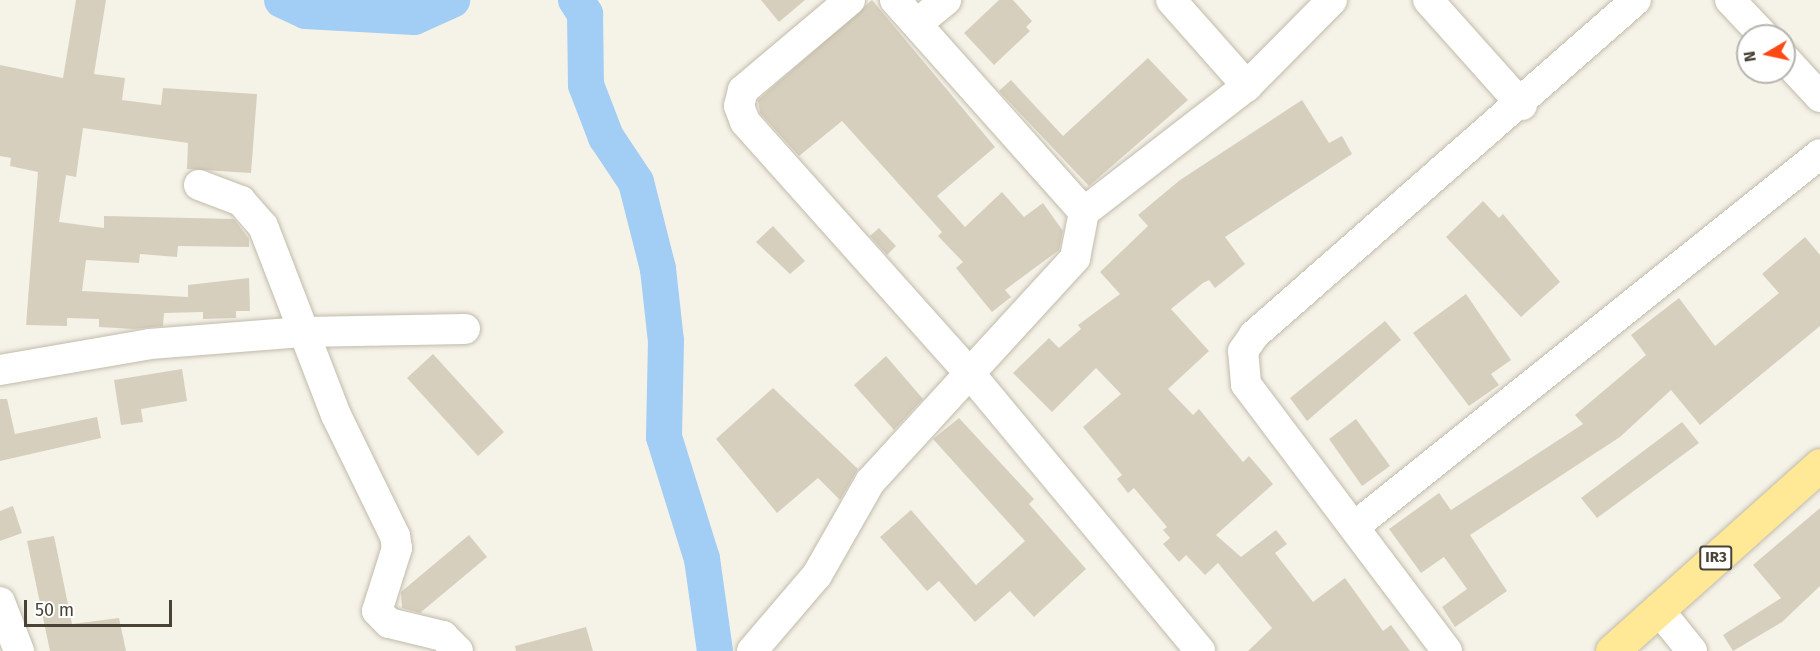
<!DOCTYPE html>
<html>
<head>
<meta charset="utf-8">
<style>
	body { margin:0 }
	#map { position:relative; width:1820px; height:651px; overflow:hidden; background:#f5f2e8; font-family:"Fira Sans",sans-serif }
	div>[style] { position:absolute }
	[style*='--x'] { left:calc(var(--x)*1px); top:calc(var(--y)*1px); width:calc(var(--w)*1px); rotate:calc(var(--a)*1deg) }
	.river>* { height:36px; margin:-18px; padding:0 18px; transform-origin:18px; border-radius:18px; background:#a2cdf4 }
	.building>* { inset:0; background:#d7cfbd }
	.roads { filter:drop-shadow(0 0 2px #c1bbaa) drop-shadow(0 0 2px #c1bbaa) }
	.minor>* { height:30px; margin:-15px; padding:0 15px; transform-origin:15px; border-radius:15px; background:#fff }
	.major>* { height:33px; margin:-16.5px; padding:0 16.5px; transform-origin:16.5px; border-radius:16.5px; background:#ffe997 }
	span { translate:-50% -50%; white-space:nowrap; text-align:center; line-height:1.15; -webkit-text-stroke:4.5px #fff; paint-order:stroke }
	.shield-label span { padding:2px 4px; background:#fff; border:2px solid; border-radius:4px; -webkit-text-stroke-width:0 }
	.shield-label { font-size:15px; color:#494336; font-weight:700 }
	.north { position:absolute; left:1736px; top:24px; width:60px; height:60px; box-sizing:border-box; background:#fff; border:2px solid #b6b4af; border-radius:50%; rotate:261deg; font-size:16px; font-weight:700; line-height:24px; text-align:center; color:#494336 }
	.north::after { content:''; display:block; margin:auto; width:21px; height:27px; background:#ff4915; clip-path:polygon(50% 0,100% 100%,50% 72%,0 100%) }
	.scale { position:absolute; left:24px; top:600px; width:148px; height:27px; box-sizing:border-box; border:3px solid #494336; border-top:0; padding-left:8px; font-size:18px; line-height:21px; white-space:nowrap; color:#494336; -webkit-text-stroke:4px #fff; paint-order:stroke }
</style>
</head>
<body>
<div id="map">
	<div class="river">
		<div style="--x:282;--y:0;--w:26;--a:25"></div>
		<div style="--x:306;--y:11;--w:108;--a:3.2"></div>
		<div style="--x:414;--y:17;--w:42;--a:-24.1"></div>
		<div style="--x:576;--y:0;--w:17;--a:57"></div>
		<div style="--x:585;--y:14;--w:71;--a:89.2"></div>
		<div style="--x:586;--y:85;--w:56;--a:69"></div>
		<div style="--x:606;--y:137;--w:54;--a:56.3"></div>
		<div style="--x:636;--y:182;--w:90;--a:75.8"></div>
		<div style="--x:658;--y:269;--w:72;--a:83.7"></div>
		<div style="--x:666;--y:341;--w:96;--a:91.2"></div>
		<div style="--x:664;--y:437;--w:128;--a:72.7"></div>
		<div style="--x:702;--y:559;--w:93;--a:82"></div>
	</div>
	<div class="building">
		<div style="clip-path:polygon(76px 0,106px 0,94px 74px,125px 78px,122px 100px,161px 105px,163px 88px,257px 94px,251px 173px,187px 169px,188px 143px,83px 128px,76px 177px,66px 175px,59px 222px,104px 228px,104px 216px,234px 219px,249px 239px,249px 247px,178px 246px,177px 257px,140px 254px,139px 263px,86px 260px,82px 291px,188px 297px,188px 285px,249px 278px,250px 311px,236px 311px,236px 318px,203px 319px,203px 312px,164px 313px,163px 326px,134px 329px,99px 327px,99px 319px,67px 318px,67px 326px,26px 325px,38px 172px,10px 166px,11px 158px,0 156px,0 65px,63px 78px)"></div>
		<div style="clip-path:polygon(761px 0,805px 0,779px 22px)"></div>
		<div style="clip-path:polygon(872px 0,995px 147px,937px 196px,965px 227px,1002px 192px,1024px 217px,1043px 203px,1063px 231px,1059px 250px,1005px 290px,1011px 297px,992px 312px,956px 268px,963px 262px,938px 236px,942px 232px,842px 121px,799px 156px,760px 113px,758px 100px)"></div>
		<div style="clip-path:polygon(999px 0,1013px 0,1032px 21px,1026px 27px,1030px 31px,994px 65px,964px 33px)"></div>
		<div style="clip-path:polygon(1148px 58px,1188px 100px,1089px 186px,999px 91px,1011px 80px,1063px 136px)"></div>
		<div style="clip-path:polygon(1302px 100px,1329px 143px,1342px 136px,1352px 154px,1225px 237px,1245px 264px,1215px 288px,1209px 280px,1203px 283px,1171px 309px,1209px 351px,1168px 389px,1193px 415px,1199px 409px,1243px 462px,1249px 456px,1273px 484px,1216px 535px,1241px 557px,1276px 530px,1287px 544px,1275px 553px,1313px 602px,1345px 578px,1383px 631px,1391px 625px,1410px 651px,1248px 651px,1272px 628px,1218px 563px,1205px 575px,1186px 555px,1179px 562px,1163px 544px,1170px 538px,1163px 530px,1167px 527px,1134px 488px,1128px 493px,1117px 479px,1122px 475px,1083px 427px,1121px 394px,1096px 368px,1052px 412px,1013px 373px,1049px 338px,1059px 348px,1081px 329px,1078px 325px,1120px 294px,1100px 272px,1148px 226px,1138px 215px,1180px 180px)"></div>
		<div style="clip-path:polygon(1483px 201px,1499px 218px,1503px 214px,1560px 282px,1521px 317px,1446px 237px)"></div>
		<div style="clip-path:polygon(773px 226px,805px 261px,790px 274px,756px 242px)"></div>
		<div style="clip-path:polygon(879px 228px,896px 246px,887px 255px,870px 236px)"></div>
		<div style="clip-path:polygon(1805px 237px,1820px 255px,1820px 326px,1700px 425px,1671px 390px,1620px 437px,1470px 535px,1507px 591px,1455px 627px,1442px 607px,1467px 589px,1444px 557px,1421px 573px,1389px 529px,1439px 493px,1451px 510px,1583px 424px,1575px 415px,1646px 355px,1631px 335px,1679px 298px,1715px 346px,1779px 293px,1762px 274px)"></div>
		<div style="clip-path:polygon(1466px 294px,1511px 360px,1491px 374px,1499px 385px,1469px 406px,1413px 333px)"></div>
		<div style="clip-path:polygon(1385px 321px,1401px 340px,1307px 421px,1290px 398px)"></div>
		<div style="clip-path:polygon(433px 354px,504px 432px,478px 456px,407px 378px)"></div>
		<div style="clip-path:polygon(886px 356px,923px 399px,894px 430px,854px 385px)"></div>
		<div style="clip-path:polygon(182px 369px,187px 401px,141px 409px,143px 422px,121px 425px,114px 380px)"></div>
		<div style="clip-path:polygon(773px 388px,858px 469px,840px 500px,818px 478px,777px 513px,716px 439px)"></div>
		<div style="clip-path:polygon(0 399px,7px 399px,15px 434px,97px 417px,101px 438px,0 461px)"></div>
		<div style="clip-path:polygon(959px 418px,1034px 499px,1029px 504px,1086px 569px,1034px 617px,1010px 591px,975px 622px,939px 581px,927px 591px,880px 537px,911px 510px,976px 585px,1025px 541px,933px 439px)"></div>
		<div style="clip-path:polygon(1356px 419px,1390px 466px,1362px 486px,1329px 439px)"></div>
		<div style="clip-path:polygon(1682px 422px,1699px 443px,1597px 518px,1581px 498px)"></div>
		<div style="clip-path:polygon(13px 506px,22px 533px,0 541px,0 511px)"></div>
		<div style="clip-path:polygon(1820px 508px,1820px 586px,1782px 622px,1733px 651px,1723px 635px,1781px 598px,1753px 565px)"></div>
		<div style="clip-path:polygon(469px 535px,487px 557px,420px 613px,402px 608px,401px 592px)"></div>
		<div style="clip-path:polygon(54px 536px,72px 624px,119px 618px,126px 651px,50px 651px,27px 541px)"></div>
		<div style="clip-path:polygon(586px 627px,593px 651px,516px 651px,515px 646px)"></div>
	</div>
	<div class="roads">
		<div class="minor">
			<div style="--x:850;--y:0;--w:140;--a:139.9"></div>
			<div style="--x:743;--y:90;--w:16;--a:104"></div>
			<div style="--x:739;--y:106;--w:17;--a:69"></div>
			<div style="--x:745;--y:122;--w:341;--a:48.2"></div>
			<div style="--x:972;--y:376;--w:357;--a:50.3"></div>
			<div style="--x:895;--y:0;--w:284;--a:48.3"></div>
			<div style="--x:1171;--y:0;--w:115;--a:48.5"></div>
			<div style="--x:1428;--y:0;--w:141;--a:48.2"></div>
			<div style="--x:1730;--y:0;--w:50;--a:46.6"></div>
			<div style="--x:919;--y:22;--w:35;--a:-39"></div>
			<div style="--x:1784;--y:58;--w:53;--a:47.3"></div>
			<div style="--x:199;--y:185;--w:45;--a:20.9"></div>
			<div style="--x:241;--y:201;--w:33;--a:49"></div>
			<div style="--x:263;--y:226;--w:203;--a:68.9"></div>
			<div style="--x:336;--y:415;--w:135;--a:64"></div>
			<div style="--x:395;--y:536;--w:12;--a:81"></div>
			<div style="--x:397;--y:548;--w:66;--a:107.6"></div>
			<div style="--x:377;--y:611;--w:17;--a:45"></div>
			<div style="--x:389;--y:623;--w:56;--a:13.5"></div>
			<div style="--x:443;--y:636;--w:21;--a:45"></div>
			<div style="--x:0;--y:370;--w:152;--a:-9.8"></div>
			<div style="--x:150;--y:344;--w:153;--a:-4.5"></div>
			<div style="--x:303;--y:332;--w:162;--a:-1.1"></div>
			<div style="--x:1355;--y:526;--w:595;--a:-38.66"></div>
			<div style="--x:0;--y:602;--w:53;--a:68.8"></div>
			<div style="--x:1658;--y:609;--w:54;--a:51"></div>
			<div style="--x:752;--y:651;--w:100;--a:-49.5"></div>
			<div style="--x:817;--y:575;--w:107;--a:-60.3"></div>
			<div style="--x:870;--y:482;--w:304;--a:-47.5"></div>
			<div style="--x:1075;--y:258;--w:47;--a:-78.9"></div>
			<div style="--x:1084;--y:212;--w:206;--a:-37.7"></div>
			<div style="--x:1247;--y:86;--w:121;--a:-45.3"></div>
			<div style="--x:1447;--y:651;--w:334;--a:-127"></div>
			<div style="--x:1246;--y:384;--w:33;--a:-95"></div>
			<div style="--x:1243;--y:351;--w:19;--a:-55"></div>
			<div style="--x:1254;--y:335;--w:508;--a:-41.25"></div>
		</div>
		<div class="major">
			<div style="--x:1612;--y:651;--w:279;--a:-41.8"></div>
		</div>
	</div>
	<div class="shield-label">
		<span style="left:1716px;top:558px">IR3</span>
	</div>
	<div class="north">N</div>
	<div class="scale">50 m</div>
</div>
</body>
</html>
